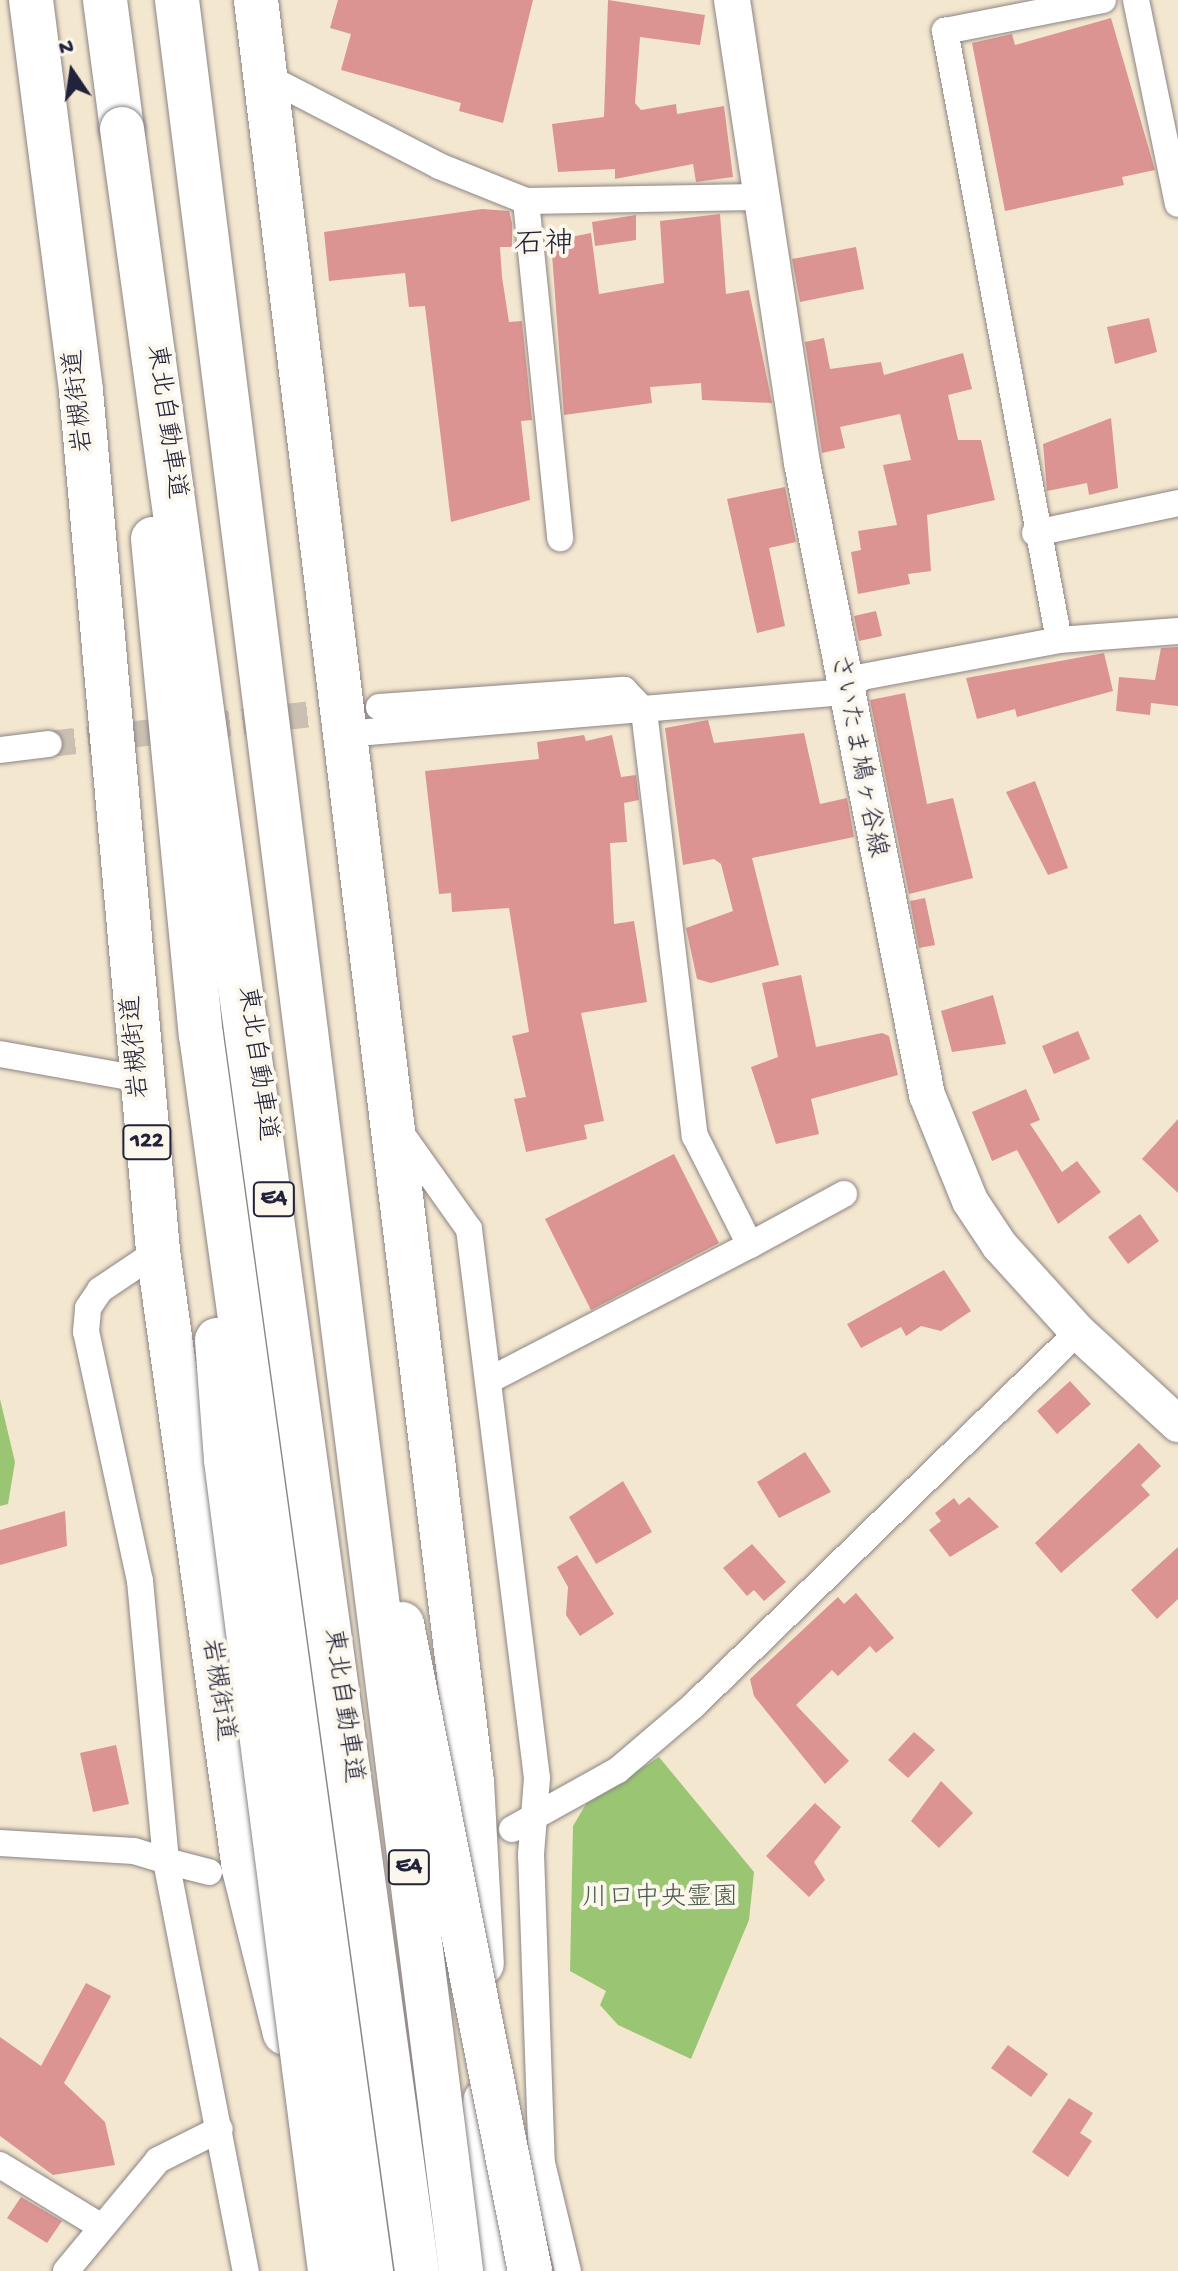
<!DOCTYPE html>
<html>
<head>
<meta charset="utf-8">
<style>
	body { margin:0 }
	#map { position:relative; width:1178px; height:2271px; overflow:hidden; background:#f4e7cf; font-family:"Gochi Hand","Klee One",sans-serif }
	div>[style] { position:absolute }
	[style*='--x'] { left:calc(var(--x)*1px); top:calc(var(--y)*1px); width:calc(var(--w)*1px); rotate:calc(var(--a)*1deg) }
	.green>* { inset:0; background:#9ac674 }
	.building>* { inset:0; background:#db9491 }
	.street-tunnel>* { height:26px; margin-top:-13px; transform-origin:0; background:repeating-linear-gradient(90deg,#cac0b1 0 26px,transparent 0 39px) }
	.roads { filter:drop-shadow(0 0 2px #8b8485) drop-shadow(0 0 2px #8b8485) }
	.street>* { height:26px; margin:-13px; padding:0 13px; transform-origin:13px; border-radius:13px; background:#fff }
	.secondary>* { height:36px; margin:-18px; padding:0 18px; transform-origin:18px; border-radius:18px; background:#fff }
	.highway>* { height:44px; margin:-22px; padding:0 22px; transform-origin:22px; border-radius:22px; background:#fff }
	.bridges { filter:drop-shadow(0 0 2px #8b8485) drop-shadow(0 0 2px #8b8485) }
	.highway-bridge>* { height:44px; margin:-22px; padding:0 22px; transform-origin:22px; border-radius:22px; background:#fff }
	span { translate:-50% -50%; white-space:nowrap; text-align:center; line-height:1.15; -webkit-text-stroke:8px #fbf7ec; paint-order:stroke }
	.shield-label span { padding:2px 6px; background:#fbf7ec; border:2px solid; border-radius:6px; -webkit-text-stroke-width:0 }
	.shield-label { font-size:24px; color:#22223b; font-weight:700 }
	.street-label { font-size:26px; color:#22223b }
	.park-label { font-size:26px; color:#4c5b4f }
	.quarter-label { font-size:30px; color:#22223b }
	.north { position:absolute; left:32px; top:32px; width:80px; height:80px; -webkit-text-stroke:6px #fbf7ec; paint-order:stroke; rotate:347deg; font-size:22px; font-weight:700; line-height:32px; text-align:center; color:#22223b }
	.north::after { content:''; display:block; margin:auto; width:28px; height:36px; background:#22223b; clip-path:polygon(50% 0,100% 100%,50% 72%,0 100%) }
</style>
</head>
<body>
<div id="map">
	<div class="green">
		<div style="clip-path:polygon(0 1399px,15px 1462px,8px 1504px,0 1506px)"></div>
		<div style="clip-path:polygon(659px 1757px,754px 1872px,749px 1920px,691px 2059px,618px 2025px,600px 2005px,606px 1991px,570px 1971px,573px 1826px,586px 1804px)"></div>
	</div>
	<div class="building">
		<div style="clip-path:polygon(338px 0,533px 0,503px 123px,459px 111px,461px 103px,341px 70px,351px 34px,330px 28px)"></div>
		<div style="clip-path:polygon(608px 0,705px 15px,700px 45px,640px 37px,635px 103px,641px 110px,676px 104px,677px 114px,724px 106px,733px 177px,696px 182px,693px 164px,615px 179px,615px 169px,558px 172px,552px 124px,604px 117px)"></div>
		<div style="clip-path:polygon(1111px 18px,1155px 170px,1122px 177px,1124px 185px,1005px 211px,972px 43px,1012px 34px,1015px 45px)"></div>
		<div style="clip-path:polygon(482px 209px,509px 211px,512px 223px,512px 247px,500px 247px,502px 277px,509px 322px,522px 321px,532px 420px,521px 421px,530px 500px,451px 522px,425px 306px,409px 307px,405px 273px,329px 281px,324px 232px)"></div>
		<div style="clip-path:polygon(720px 214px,726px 294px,749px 290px,772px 403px,702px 400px,701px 383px,650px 387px,652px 403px,564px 415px,551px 241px,591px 233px,599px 294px,664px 283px,660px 221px)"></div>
		<div style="clip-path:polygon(636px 215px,636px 240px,595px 246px,592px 222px)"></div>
		<div style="clip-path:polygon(856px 247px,864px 289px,800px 302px,792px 259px)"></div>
		<div style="clip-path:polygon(1149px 318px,1157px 352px,1115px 364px,1107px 327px)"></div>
		<div style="clip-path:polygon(824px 338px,830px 369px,881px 362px,884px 375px,963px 353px,972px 389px,948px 395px,958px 440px,981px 440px,995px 500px,927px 515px,931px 571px,908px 574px,910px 584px,858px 594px,851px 552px,861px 550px,858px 531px,897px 525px,883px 465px,911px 460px,900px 414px,840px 427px,845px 448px,822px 453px,805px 342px)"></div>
		<div style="clip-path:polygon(1111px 418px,1118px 488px,1089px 495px,1087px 483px,1047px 491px,1043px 444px)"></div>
		<div style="clip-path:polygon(785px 487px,796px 542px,769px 548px,785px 626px,757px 633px,727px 499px)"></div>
		<div style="clip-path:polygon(876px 611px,882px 636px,859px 641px,854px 616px)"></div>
		<div style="clip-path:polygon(1178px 647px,1178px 706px,1151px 703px,1150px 715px,1116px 711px,1119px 677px,1155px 680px,1161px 648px)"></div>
		<div style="clip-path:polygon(1104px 653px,1113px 691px,1017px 717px,1015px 709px,977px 719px,966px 678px)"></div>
		<div style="clip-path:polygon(905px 693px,927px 804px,953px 798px,973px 878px,909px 894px,870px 700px)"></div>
		<div style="clip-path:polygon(708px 720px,714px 743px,804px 733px,820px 804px,847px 798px,854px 837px,752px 858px,779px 965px,711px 983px,697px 979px,686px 928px,733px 911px,721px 864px,714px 859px,683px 865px,665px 728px)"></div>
		<div style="clip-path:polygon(584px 735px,586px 741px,612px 735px,621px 777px,636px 775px,639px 800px,624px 803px,627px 842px,610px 843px,614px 924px,634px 921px,647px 1002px,581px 1013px,604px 1121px,584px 1125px,587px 1139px,526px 1152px,514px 1099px,526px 1097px,512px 1036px,529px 1032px,509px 908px,452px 912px,451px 893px,439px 894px,425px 771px,539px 759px,537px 742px)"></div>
		<div style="clip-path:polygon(1035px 781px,1068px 868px,1048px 875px,1006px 792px)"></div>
		<div style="clip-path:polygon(925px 898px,935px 945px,919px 948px,910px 901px)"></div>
		<div style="clip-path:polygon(801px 975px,816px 1047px,882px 1033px,889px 1036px,898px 1075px,811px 1099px,819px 1134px,776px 1144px,751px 1067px,778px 1057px,762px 983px)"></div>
		<div style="clip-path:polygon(993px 995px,1006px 1044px,952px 1052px,941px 1011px)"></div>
		<div style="clip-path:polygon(1078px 1031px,1090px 1059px,1054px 1074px,1042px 1046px)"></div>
		<div style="clip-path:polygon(1026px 1089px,1040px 1120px,1030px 1124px,1062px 1172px,1077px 1161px,1101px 1192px,1058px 1224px,1017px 1150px,992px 1161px,972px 1112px)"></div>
		<div style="clip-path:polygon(1178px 1119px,1178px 1193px,1142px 1159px)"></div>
		<div style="clip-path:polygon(674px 1154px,719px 1243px,591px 1310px,545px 1219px)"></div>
		<div style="clip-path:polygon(1140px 1214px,1159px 1241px,1128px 1264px,1108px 1237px)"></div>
		<div style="clip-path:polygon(944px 1270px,971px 1311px,941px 1331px,921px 1326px,906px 1336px,901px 1327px,861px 1348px,847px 1324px)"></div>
		<div style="clip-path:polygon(1070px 1381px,1091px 1404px,1057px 1434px,1037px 1411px)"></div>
		<div style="clip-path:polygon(1139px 1443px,1161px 1466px,1141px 1485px,1150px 1495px,1061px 1573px,1035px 1543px)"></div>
		<div style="clip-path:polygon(805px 1452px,831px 1492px,779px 1518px,757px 1482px)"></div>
		<div style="clip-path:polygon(623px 1481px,652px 1532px,596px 1564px,569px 1517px)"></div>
		<div style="clip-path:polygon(969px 1497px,999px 1527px,950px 1557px,929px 1530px,941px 1521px,935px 1513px,954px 1498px,959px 1505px)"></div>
		<div style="clip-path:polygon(65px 1511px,67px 1546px,0 1565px,0 1530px)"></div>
		<div style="clip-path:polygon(752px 1544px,786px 1582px,764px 1601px,754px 1590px,747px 1596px,723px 1568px)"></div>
		<div style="clip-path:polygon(1178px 1547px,1178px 1599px,1157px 1619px,1131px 1590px)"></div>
		<div style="clip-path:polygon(577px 1555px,614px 1614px,580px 1636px,566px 1615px,568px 1587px,557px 1567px)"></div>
		<div style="clip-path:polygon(856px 1593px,894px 1638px,876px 1653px,870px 1646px,838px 1676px,832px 1670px,796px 1705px,849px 1761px,825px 1784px,754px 1696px,750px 1679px,838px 1597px,844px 1604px)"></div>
		<div style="clip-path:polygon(914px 1732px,935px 1750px,908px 1778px,888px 1760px)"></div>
		<div style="clip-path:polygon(116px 1745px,129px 1804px,93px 1812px,80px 1753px)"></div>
		<div style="clip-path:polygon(941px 1781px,973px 1813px,939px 1848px,911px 1821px)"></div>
		<div style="clip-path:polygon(815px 1803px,841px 1827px,814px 1862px,825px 1880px,809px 1897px,766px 1856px)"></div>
		<div style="clip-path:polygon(86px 1983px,111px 1996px,64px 2083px,105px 2122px,115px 2165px,53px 2175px,0 2136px,0 2037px,41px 2066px)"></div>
		<div style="clip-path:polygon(1008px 2045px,1048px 2074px,1031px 2097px,991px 2068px)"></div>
		<div style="clip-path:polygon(1069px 2098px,1093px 2113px,1080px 2133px,1092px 2141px,1068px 2177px,1032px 2152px)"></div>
		<div style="clip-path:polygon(21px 2197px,62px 2221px,47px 2243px,7px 2218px)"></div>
	</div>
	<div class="street-tunnel">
		<div style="--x:49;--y:744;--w:308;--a:-6.5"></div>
	</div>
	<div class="roads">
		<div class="street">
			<div style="--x:1136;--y:0;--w:208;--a:78.4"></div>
			<div style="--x:263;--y:75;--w:198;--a:27.3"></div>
			<div style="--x:439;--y:166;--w:94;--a:21.9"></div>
			<div style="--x:526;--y:201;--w:230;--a:-1"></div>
			<div style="--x:526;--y:201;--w:339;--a:84.2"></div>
			<div style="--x:1035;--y:533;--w:146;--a:-11.8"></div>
			<div style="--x:1059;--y:640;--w:620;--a:-100.6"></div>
			<div style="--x:945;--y:31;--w:161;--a:-11.1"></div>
			<div style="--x:379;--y:707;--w:246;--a:-4"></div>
			<div style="--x:624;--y:690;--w:29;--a:46"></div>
			<div style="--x:644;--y:711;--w:428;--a:83.2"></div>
			<div style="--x:695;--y:1136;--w:122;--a:63.2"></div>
			<div style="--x:750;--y:1245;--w:295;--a:152.6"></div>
			<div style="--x:345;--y:734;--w:500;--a:-4.8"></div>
			<div style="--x:843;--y:692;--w:24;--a:-38"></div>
			<div style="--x:862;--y:677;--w:200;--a:-10.6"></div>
			<div style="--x:1059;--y:640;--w:119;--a:-4.3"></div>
			<div style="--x:0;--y:750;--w:49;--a:-7"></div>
			<div style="--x:0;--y:1054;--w:142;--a:10.1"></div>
			<div style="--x:400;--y:1132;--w:119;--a:54.6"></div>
			<div style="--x:469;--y:1229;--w:553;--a:82.94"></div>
			<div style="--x:537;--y:1778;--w:76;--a:94.5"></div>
			<div style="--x:531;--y:1854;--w:309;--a:88"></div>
			<div style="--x:542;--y:2163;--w:111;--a:76.5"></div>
			<div style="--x:750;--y:1245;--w:107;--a:-28.5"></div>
			<div style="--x:512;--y:1829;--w:121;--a:-29.1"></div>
			<div style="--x:618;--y:1770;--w:99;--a:-40.5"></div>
			<div style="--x:693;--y:1706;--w:537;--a:-44.17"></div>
			<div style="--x:0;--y:1843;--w:134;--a:3.4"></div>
			<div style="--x:134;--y:1851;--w:34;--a:17"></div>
			<div style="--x:166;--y:1861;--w:281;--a:-95.3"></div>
			<div style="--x:140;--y:1581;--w:255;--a:-102.2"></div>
			<div style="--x:86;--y:1332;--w:24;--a:-85"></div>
			<div style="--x:88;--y:1308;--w:22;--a:-56"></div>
			<div style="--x:100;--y:1290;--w:70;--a:-33.9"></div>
			<div style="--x:209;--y:1872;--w:44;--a:-165.7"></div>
			<div style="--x:166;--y:1861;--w:418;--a:79"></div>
			<div style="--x:0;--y:2165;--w:117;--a:31.4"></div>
			<div style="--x:66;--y:2271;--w:144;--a:-50.3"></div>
			<div style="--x:158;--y:2160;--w:69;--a:-26.6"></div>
		</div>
		<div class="secondary">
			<div style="--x:732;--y:0;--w:468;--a:81.4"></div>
			<div style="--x:802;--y:463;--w:644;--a:78.81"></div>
			<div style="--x:927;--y:1095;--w:114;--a:67.9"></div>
			<div style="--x:970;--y:1201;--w:54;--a:56.3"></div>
			<div style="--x:1000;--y:1246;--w:116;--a:47.8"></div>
			<div style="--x:1078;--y:1332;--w:136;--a:42.6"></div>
		</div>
		<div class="highway">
			<div style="--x:31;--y:0;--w:394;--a:82.7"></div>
			<div style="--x:81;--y:391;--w:863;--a:84.88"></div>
			<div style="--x:158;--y:1251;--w:624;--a:82.08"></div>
			<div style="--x:244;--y:1869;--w:169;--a:76"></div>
			<div style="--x:105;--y:0;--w:130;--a:82.5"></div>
			<div style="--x:256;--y:0;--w:1795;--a:83.09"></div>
			<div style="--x:472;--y:1782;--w:182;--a:86.9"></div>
			<div style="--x:485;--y:2101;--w:170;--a:88"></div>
		</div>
	</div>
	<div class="bridges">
		<div class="highway-bridge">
			<div style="--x:177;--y:0;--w:2289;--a:82.87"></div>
			<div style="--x:122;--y:129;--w:2162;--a:82.16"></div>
			<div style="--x:153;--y:539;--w:498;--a:84.5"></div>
			<div style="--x:201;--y:1035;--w:1248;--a:82.17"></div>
			<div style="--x:217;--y:1340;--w:120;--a:85.7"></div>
			<div style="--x:226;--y:1460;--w:818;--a:82.69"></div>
			<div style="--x:402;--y:1624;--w:660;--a:78.81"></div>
		</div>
	</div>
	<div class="shield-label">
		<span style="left:147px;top:1142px">122</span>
		<span style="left:274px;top:1199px">E4</span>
		<span style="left:409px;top:1867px">E4</span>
	</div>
	<div class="street-label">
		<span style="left:81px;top:401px;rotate:-96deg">岩槻街道</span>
		<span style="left:164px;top:422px;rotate:82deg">東北自動車道</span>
		<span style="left:856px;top:756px;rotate:79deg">さいたま鳩ヶ谷線</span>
		<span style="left:138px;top:1047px;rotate:-95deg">岩槻街道</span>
		<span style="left:255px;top:1064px;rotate:82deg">東北自動車道</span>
		<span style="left:216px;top:1690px;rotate:81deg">岩槻街道</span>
		<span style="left:341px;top:1706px;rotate:82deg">東北自動車道</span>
	</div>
	<div class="park-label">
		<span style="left:660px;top:1900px">川口中央霊園</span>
	</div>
	<div class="quarter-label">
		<span style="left:544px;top:247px">石神</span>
	</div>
	<div class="north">N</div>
</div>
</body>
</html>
